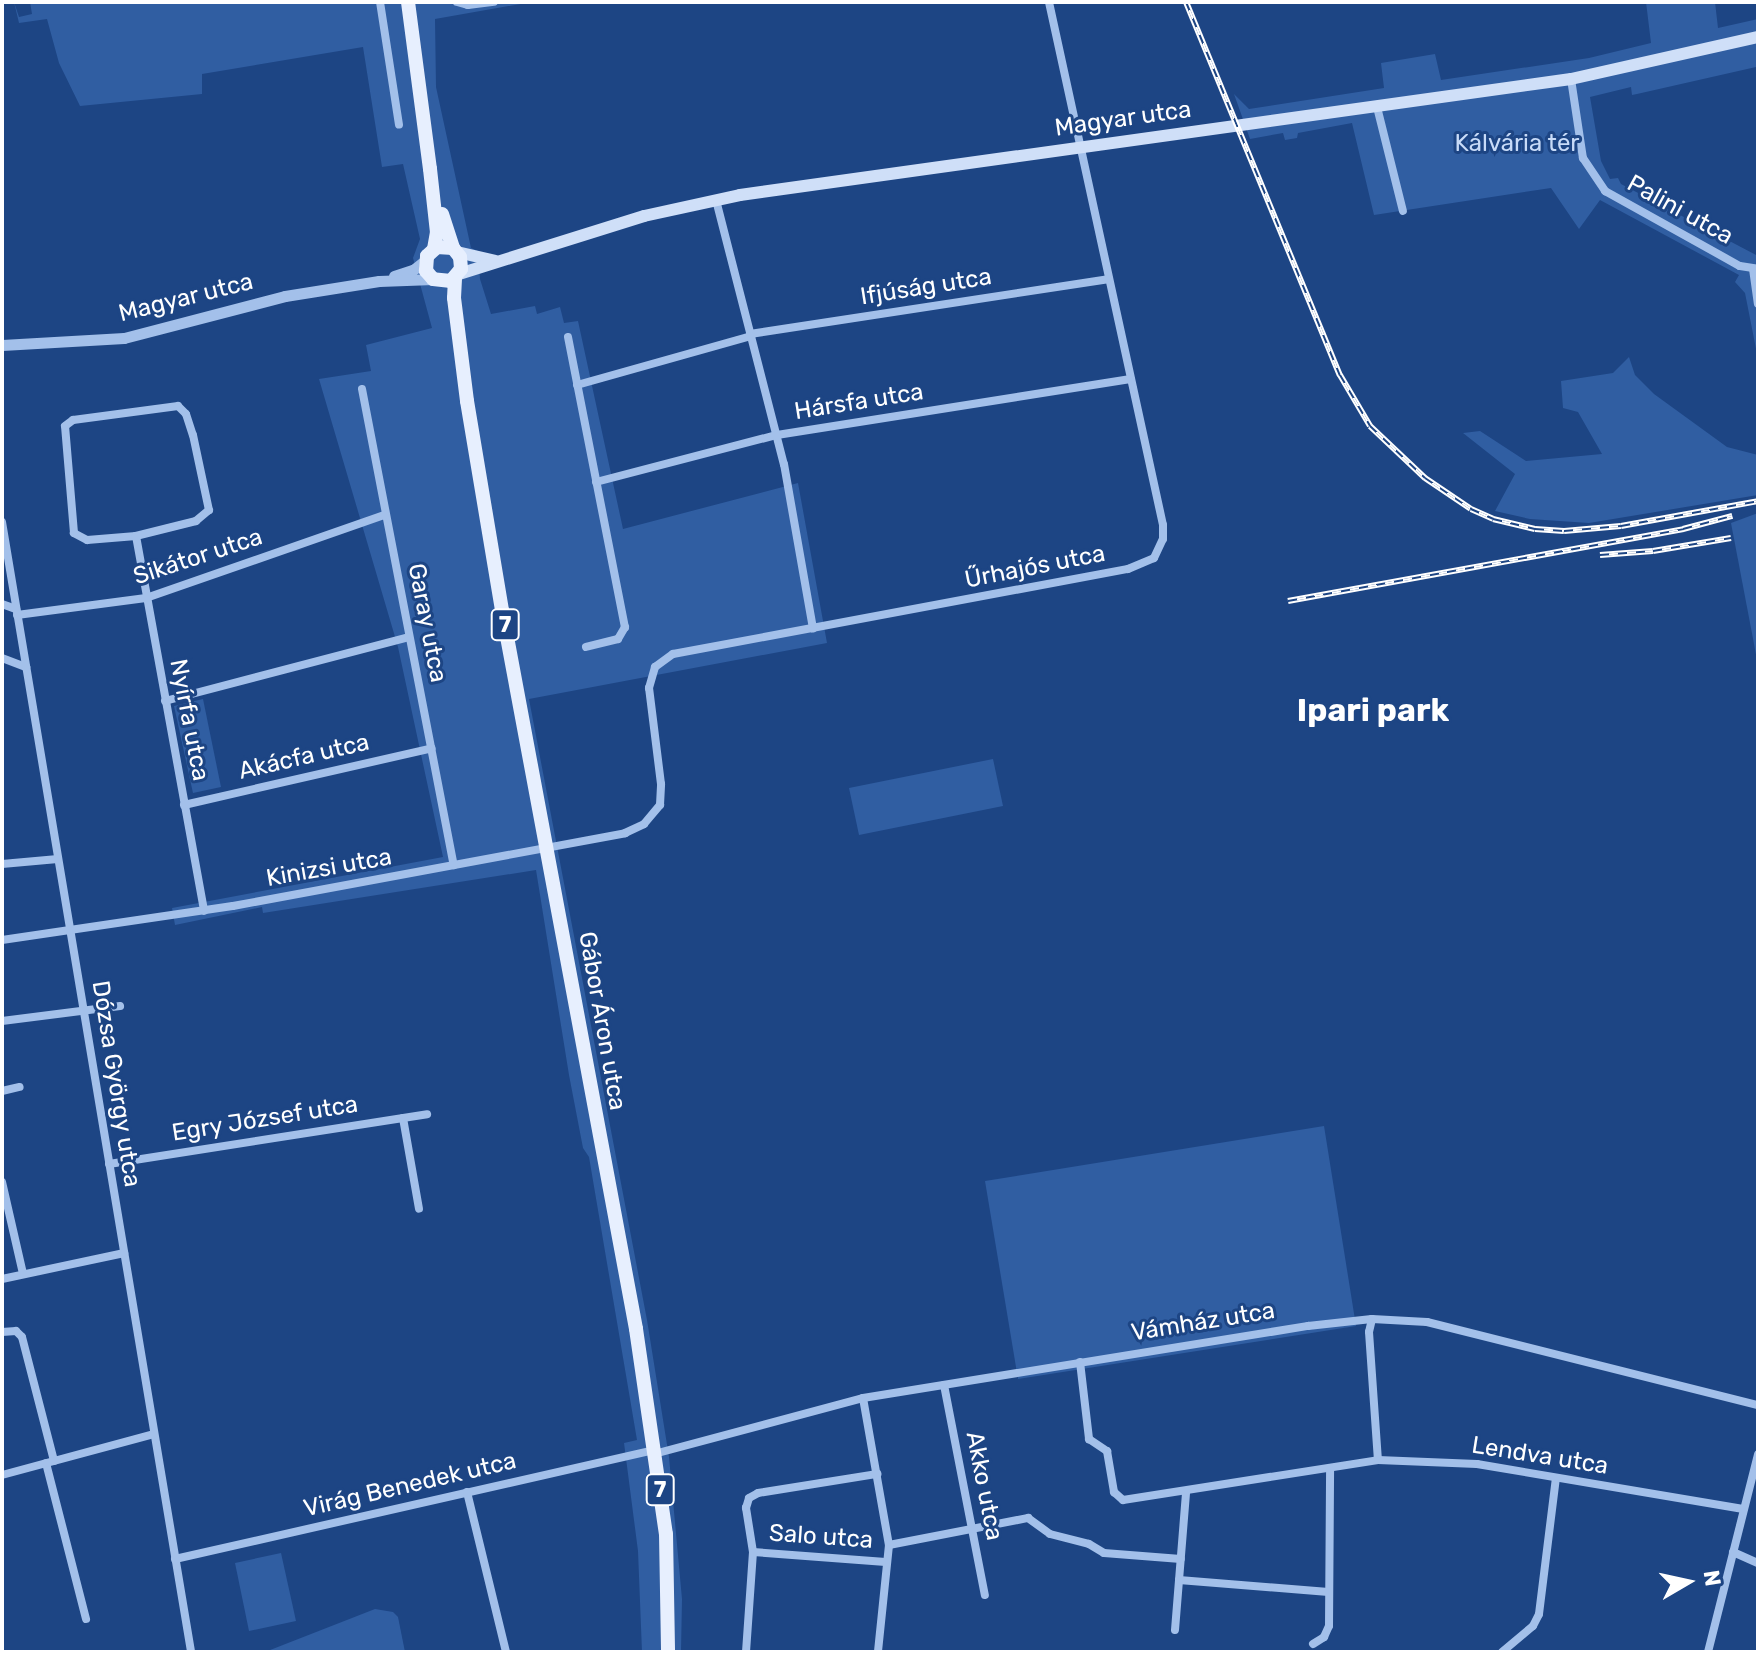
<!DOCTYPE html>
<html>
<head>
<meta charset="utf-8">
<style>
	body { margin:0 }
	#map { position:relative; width:1760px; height:1654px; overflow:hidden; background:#1d4584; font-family:Rubik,sans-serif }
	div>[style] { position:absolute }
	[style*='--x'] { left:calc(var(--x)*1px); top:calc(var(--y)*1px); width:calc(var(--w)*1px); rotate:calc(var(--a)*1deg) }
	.green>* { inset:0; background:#305ea2 }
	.minor>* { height:8px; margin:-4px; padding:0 4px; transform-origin:4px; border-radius:4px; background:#a3c0ea }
	.tertiary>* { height:11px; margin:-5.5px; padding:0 5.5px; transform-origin:5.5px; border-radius:5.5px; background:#a3c0ea }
	.secondary>* { height:12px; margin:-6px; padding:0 6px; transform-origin:6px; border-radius:6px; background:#cfdff8 }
	.primary>* { height:14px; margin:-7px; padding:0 7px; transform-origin:7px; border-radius:7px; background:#e7effe }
	.rail>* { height:6px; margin-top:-3px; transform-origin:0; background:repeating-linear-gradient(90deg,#1d4584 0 9px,#fff 0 18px); box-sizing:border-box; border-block:2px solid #fff }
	span { translate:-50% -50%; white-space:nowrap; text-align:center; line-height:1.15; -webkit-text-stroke:6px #1d4584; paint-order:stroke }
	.shield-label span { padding:2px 6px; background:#1d4584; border:2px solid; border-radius:6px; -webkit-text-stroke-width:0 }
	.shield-label { font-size:22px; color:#fff; font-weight:700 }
	.street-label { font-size:24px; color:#fff }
	.park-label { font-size:24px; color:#c8dbf8 }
	.district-label { font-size:32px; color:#fff; font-weight:700 }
	.frame { position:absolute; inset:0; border:4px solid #fff; pointer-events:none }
	.north { position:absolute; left:1648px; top:1542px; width:80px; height:80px; -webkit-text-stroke:6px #1d4584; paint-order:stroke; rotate:81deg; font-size:22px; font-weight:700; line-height:32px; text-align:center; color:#fff }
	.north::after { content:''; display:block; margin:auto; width:28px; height:36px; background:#fff; clip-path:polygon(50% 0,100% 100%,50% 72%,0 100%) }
</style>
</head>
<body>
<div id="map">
	<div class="green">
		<div style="clip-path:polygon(14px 2px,19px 17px,32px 14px,30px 2px,532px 2px,435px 19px,436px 87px,471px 248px,478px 251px,480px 279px,491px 314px,535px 306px,537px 314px,560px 307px,564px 323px,578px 321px,623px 529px,798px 483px,827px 643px,529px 699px,647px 1320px,669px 1457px,682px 1599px,681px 1652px,642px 1652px,638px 1551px,624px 1443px,637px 1440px,589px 1157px,583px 1148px,569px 1075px,536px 870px,263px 913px,262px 907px,175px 925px,172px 908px,443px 857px,398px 647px,319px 379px,371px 371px,366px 345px,432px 328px,413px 258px,420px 239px,403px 164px,382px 167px,363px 47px,202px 74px,202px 94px,80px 106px,59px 63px,47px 19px,19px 23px)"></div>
		<div style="clip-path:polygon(1646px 2px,1715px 2px,1718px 28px,1758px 19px,1756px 67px,1637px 94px,1632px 95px,1631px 87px,1590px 97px,1601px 161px,1610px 179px,1618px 178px,1621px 184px,1758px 256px,1758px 359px,1745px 293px,1735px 282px,1739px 275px,1600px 200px,1579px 229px,1551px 188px,1374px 215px,1352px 123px,1298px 133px,1297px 138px,1285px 140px,1283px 133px,1250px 139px,1234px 94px,1249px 109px,1384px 88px,1381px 63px,1435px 54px,1441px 80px,1589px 58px,1651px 43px)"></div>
		<div style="clip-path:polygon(1629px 357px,1635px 375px,1654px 394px,1727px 447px,1758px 455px,1758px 495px,1589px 523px,1530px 519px,1495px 511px,1515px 474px,1463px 433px,1480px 431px,1526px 461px,1602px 454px,1578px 412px,1563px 408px,1561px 381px,1613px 373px)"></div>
		<div style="clip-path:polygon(1758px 513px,1758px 665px,1731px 523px)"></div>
		<div style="clip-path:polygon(203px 699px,221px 787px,193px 793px,174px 706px)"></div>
		<div style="clip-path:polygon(993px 759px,1003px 806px,859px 835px,849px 788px)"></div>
		<div style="clip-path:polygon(1324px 1126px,1356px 1326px,1018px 1379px,985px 1181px)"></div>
		<div style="clip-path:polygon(281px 1553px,296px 1621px,249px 1631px,235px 1563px)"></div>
		<div style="clip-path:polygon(375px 1609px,393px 1612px,398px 1617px,405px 1652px,265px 1652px)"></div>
	</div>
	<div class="minor">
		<div style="--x:380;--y:2;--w:124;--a:81.2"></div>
		<div style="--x:457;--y:2;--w:11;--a:15"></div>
		<div style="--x:468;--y:5;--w:26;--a:-7"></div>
		<div style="--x:1571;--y:79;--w:80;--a:81.4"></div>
		<div style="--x:1583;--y:158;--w:40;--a:56"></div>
		<div style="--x:1605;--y:191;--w:154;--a:29.1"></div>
		<div style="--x:1740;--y:266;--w:18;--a:9"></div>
		<div style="--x:1377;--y:107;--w:107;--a:76"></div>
		<div style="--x:716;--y:200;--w:273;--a:75.6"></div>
		<div style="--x:784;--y:464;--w:167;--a:80"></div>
		<div style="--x:1753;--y:269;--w:35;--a:82"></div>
		<div style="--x:750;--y:334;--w:362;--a:-8.7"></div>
		<div style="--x:568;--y:337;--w:296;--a:78.9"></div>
		<div style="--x:625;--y:627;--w:14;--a:120"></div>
		<div style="--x:618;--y:639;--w:33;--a:166"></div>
		<div style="--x:577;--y:385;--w:181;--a:-15.7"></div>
		<div style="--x:362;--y:389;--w:485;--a:79.1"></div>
		<div style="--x:596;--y:482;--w:187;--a:-14.6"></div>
		<div style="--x:777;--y:435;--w:358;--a:-9"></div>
		<div style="--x:2;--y:522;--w:1146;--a:80.5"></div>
		<div style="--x:136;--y:536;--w:49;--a:175.3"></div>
		<div style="--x:87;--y:540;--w:15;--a:-152"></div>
		<div style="--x:74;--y:533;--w:107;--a:-94.8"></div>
		<div style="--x:65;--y:426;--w:10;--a:-37"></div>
		<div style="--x:73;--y:420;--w:106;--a:-7.6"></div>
		<div style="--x:178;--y:406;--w:11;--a:45"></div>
		<div style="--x:186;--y:414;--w:22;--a:72"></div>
		<div style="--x:193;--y:435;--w:77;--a:78"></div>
		<div style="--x:209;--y:510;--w:17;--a:140"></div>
		<div style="--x:196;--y:521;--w:62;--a:166"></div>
		<div style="--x:136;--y:536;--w:381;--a:79.7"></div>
		<div style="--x:2;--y:604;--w:15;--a:20"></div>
		<div style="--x:17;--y:615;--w:130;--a:-7.5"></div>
		<div style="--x:146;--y:598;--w:253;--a:-19.2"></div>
		<div style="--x:2;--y:658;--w:26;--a:21"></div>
		<div style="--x:165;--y:701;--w:252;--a:-14.7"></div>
		<div style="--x:184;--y:805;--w:254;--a:-12.9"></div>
		<div style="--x:2;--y:864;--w:56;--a:-5.1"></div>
		<div style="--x:2;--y:940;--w:233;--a:-8.4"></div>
		<div style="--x:233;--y:906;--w:399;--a:-10.5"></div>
		<div style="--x:625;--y:833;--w:21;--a:-25"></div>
		<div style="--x:644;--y:824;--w:25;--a:-50"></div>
		<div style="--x:660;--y:805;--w:21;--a:-87"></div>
		<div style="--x:661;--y:784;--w:97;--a:-97.1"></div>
		<div style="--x:649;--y:688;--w:22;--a:-74"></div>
		<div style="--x:655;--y:667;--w:22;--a:-36"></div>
		<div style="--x:673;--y:654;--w:463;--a:-10.6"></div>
		<div style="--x:1128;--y:569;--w:28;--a:-23"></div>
		<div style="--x:1154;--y:558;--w:21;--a:-65"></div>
		<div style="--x:1163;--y:539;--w:14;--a:-90"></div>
		<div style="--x:1163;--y:525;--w:535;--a:-102.3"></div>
		<div style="--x:2;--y:1021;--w:119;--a:-7.2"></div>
		<div style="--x:2;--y:1091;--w:18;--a:-13"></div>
		<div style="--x:403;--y:1118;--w:92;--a:80"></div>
		<div style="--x:109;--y:1164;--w:322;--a:-8.9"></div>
		<div style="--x:2;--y:1182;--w:94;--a:77.1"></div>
		<div style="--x:2;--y:1279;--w:125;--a:-12"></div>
		<div style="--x:1372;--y:1319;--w:13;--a:103"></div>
		<div style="--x:1369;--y:1332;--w:128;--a:86"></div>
		<div style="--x:2;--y:1332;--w:14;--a:-4"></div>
		<div style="--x:16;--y:1331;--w:8;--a:45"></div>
		<div style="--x:22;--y:1337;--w:128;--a:75.5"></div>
		<div style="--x:1080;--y:1362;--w:78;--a:83.3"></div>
		<div style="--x:1089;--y:1439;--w:22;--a:34"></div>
		<div style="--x:1107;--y:1451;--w:42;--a:80.3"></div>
		<div style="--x:1114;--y:1492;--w:12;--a:42"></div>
		<div style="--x:1123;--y:1500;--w:258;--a:-8.9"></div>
		<div style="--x:1378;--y:1460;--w:99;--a:2.3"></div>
		<div style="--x:1477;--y:1464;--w:270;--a:9.6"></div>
		<div style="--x:944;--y:1385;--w:214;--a:79"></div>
		<div style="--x:863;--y:1398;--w:149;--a:80"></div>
		<div style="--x:889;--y:1545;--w:108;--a:95.9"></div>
		<div style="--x:654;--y:1454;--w:216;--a:-15"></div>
		<div style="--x:863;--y:1398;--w:451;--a:-9.2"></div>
		<div style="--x:1308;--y:1326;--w:64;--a:-6.2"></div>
		<div style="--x:1372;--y:1319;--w:55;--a:3.1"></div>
		<div style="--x:1427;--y:1322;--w:341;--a:14.1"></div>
		<div style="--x:46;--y:1463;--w:161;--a:75.6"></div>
		<div style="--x:2;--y:1475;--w:157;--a:-15.1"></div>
		<div style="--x:467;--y:1492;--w:165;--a:76.3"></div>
		<div style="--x:889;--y:1545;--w:142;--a:-11"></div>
		<div style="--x:1028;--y:1518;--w:27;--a:36"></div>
		<div style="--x:1050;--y:1534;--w:40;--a:14.4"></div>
		<div style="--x:1089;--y:1544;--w:17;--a:31"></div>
		<div style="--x:1104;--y:1553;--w:77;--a:4.5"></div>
		<div style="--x:753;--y:1552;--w:133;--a:4.3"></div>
		<div style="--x:1733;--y:1552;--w:27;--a:24"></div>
		<div style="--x:175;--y:1559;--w:491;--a:-12.8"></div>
		<div style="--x:1179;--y:1580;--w:150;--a:4.6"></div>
		<div style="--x:1175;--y:1630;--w:138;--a:-85.4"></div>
		<div style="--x:1313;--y:1644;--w:13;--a:-32"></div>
		<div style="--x:1324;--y:1637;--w:12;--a:-66"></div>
		<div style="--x:1329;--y:1626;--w:156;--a:-89.6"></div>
		<div style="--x:746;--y:1652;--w:100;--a:-86"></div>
		<div style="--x:753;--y:1552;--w:45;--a:-99"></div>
		<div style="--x:746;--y:1508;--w:10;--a:-73"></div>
		<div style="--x:749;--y:1498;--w:10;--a:-29"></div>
		<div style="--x:758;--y:1493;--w:121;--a:-9.1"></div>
		<div style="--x:1502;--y:1652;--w:40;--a:-40"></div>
		<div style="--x:1533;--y:1626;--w:13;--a:-63"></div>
		<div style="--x:1539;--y:1614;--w:137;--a:-82.9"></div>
		<div style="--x:1708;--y:1652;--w:204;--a:-75.8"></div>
	</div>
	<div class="tertiary">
		<div style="--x:394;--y:276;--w:20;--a:-18"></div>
		<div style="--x:413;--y:270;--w:16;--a:-38"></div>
		<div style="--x:2;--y:345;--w:122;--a:-3.3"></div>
		<div style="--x:124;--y:338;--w:166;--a:-14.6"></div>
		<div style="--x:285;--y:296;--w:95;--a:-9.1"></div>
		<div style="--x:379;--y:281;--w:54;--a:-2.1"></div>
	</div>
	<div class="secondary">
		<div style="--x:457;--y:252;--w:39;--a:13"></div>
		<div style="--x:459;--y:274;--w:194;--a:-17.4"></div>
		<div style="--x:644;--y:216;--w:98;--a:-12.3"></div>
		<div style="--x:740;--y:195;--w:839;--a:-7.95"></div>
		<div style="--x:1571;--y:79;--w:192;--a:-12.7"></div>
	</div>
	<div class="primary">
		<div style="--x:408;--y:2;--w:168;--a:82.5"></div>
		<div style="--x:430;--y:169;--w:63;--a:83.7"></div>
		<div style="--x:437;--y:232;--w:17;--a:100"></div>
		<div style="--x:442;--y:214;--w:36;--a:72"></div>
		<div style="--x:453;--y:248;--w:11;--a:52"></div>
		<div style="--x:460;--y:257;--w:12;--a:85"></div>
		<div style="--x:461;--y:269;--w:16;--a:130"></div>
		<div style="--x:451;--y:281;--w:18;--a:-174"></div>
		<div style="--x:433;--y:279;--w:11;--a:-131"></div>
		<div style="--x:426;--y:271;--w:15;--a:-86"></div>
		<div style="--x:427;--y:256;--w:13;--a:-42"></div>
		<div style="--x:437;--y:247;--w:16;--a:4"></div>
		<div style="--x:455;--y:279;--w:19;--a:93"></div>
		<div style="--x:454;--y:298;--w:104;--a:82.8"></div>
		<div style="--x:467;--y:401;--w:212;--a:80.5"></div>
		<div style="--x:502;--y:610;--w:731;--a:79.44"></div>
		<div style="--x:636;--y:1329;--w:207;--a:81.7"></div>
		<div style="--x:666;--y:1534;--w:118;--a:89"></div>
	</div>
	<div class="rail">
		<div style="--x:1186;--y:2;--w:404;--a:67.6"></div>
		<div style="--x:1340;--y:375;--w:59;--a:59.5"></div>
		<div style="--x:1370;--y:426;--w:76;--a:43.4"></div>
		<div style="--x:1425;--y:478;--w:55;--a:34"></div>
		<div style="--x:1471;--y:509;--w:24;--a:24"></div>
		<div style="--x:1493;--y:519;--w:43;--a:13.4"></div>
		<div style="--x:1535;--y:529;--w:29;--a:4"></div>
		<div style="--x:1564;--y:531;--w:57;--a:-5"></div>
		<div style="--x:1621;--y:526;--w:139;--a:-10.3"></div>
		<div style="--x:1600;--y:555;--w:53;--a:-4.3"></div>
		<div style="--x:1653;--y:551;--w:79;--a:-9.5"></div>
		<div style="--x:1288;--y:601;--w:402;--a:-10.3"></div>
		<div style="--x:1683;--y:529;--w:51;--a:-14.9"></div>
	</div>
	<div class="shield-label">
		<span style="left:505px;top:625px">7</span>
		<span style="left:660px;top:1490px">7</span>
	</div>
	<div class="street-label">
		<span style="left:1123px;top:119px;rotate:-8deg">Magyar utca</span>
		<span style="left:1680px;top:210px;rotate:29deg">Palini utca</span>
		<span style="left:926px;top:287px;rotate:-9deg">Ifjúság utca</span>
		<span style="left:186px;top:298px;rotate:-14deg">Magyar utca</span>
		<span style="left:859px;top:402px;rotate:-9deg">Hársfa utca</span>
		<span style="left:198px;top:557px;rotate:-18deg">Sikátor utca</span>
		<span style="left:1035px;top:567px;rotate:-11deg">Űrhajós utca</span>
		<span style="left:427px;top:623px;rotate:79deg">Garay utca</span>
		<span style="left:189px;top:720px;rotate:79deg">Nyírfa utca</span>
		<span style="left:304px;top:757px;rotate:-13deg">Akácfa utca</span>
		<span style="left:329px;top:868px;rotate:-10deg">Kinizsi utca</span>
		<span style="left:602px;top:1021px;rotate:80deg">Gábor Áron utca</span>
		<span style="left:116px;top:1084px;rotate:81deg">Dózsa György utca</span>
		<span style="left:265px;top:1119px;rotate:-9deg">Egry József utca</span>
		<span style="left:1203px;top:1322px;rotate:-9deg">Vámház utca</span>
		<span style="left:1540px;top:1456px;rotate:9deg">Lendva utca</span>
		<span style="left:410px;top:1485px;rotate:-13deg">Virág Benedek utca</span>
		<span style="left:984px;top:1486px;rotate:79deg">Akko utca</span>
		<span style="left:821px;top:1537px;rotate:4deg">Salo utca</span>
	</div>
	<div class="park-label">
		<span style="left:1517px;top:144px">Kálvária tér</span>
	</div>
	<div class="district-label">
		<span style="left:1373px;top:710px">Ipari park</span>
	</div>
	<div class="frame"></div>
	<div class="north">N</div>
</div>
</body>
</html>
